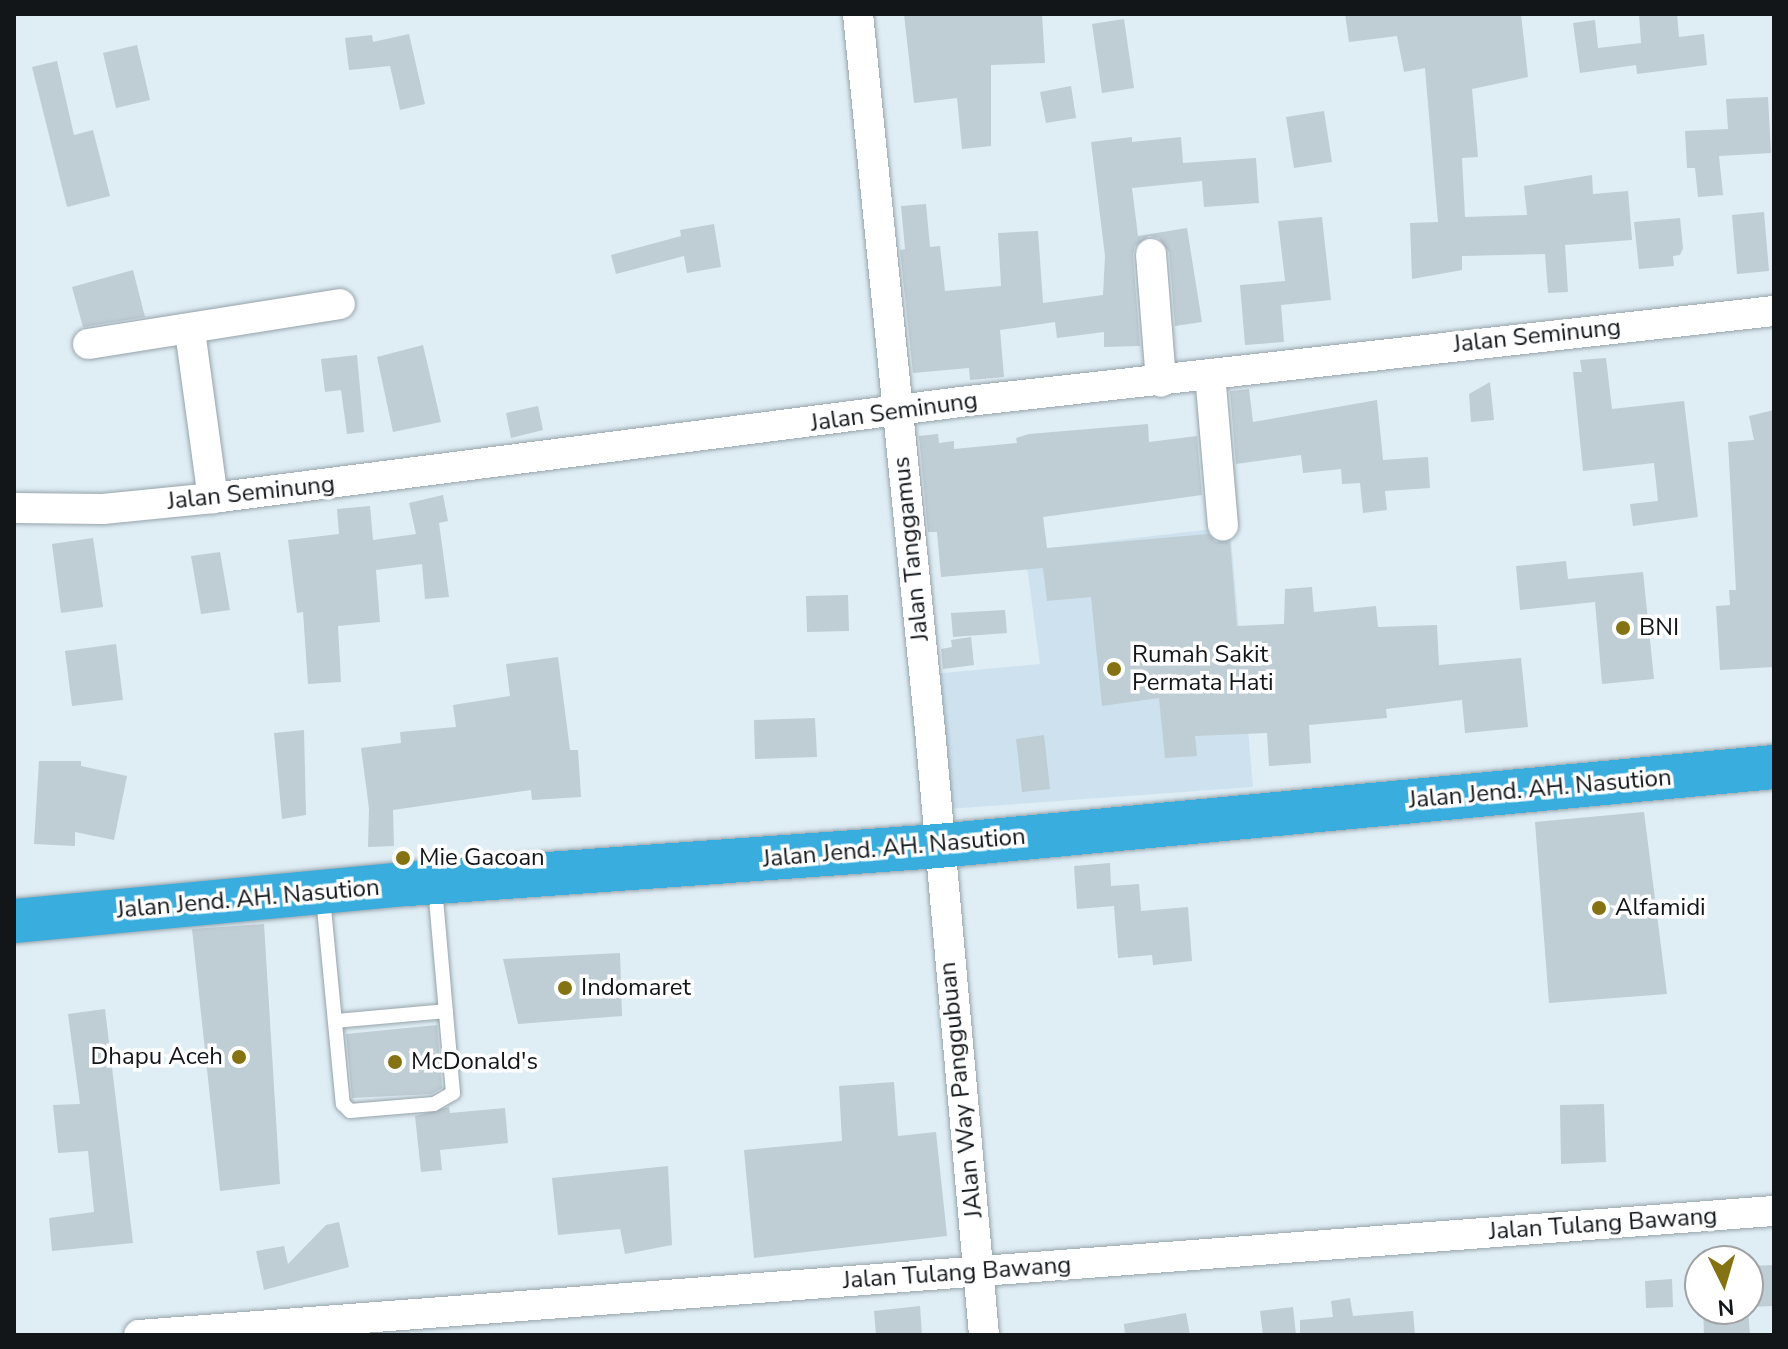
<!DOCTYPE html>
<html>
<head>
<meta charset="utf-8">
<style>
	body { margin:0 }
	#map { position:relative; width:1788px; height:1349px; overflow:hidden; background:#dfedf5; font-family:"Nunito Sans",sans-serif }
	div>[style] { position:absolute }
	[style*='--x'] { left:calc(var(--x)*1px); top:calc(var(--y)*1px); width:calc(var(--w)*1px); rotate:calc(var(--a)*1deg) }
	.built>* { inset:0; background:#cde2ee }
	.building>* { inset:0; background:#bfcdd4 }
	.roads { filter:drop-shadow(0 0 2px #96a3aa) drop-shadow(0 0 2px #96a3aa) }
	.lane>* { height:14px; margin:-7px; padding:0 7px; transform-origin:7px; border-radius:7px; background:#fff }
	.street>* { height:30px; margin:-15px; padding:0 15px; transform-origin:15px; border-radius:15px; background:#fff }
	.highway>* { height:44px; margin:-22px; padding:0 22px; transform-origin:22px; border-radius:22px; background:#38adde }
	.dots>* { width:22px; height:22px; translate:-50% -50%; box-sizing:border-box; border:4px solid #fff; border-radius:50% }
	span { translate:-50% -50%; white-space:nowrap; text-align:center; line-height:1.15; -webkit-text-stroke:7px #fff; paint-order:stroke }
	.street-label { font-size:24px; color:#121619 }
	.poi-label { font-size:24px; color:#121619 }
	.left { translate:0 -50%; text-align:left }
	.right { translate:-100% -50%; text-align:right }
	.frame { position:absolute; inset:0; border:16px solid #121619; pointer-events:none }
	.north { position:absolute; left:1684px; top:1245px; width:80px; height:80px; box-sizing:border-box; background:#fff; border:2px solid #a0a2a3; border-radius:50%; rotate:175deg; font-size:22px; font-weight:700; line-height:32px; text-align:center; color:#121619 }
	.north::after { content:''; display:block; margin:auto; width:28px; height:36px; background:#857213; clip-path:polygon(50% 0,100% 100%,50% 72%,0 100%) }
</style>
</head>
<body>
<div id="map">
	<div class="built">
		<div style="clip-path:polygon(1230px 527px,1253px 787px,947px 809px,933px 674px,1040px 664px,1025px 551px)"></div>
	</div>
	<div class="building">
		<div style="clip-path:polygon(904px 14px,1042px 14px,1045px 63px,991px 65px,991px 146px,962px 149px,957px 98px,914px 103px)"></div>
		<div style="clip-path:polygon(1345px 14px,1521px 14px,1528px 77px,1472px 89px,1478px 157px,1462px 158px,1465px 217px,1527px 215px,1524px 186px,1592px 175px,1593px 194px,1628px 191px,1632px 240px,1565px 245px,1568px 292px,1548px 293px,1545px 254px,1462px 256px,1462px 270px,1412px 279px,1410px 223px,1438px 222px,1425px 68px,1404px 72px,1397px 36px,1349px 42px)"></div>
		<div style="clip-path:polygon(1639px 14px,1677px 14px,1679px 37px,1704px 34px,1707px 65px,1637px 74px,1636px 65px,1580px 73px,1573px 23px,1595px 20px,1598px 48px,1641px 43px)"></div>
		<div style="clip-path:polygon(1124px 19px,1134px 88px,1102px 93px,1092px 24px)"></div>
		<div style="clip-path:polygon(409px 34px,425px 104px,400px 110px,390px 66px,349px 70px,345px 38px,372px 35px,373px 42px)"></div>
		<div style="clip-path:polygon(137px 45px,150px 100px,116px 108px,103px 53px)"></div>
		<div style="clip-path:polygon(57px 61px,74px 135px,93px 130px,110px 196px,67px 207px,32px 67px)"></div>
		<div style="clip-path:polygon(1071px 86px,1076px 118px,1046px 123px,1040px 92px)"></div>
		<div style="clip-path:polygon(1768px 97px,1771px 153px,1719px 156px,1723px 195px,1698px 197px,1695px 168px,1687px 168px,1685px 131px,1728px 129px,1726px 99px)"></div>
		<div style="clip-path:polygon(1324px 111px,1332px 162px,1294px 168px,1286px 117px)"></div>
		<div style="clip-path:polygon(1132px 137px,1132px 142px,1181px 137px,1183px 163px,1256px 158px,1259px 203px,1204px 207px,1202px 181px,1132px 188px,1138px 236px,1187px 228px,1202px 322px,1175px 326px,1169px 252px,1159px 238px,1149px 236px,1135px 246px,1133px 255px,1140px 346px,1104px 347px,1104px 332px,1057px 338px,1055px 322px,1000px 330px,1004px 377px,970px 380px,969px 368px,913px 373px,900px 250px,905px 249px,901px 206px,926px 204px,930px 247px,940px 246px,945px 291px,1001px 286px,998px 233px,1038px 231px,1043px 303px,1103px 295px,1105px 256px,1091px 142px)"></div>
		<div style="clip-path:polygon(1764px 212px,1769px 271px,1737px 274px,1732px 215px)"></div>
		<div style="clip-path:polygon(1322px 217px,1331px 300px,1281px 305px,1284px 342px,1245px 345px,1240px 285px,1285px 281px,1278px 221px)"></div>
		<div style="clip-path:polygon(1680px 218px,1683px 248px,1680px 255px,1673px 256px,1674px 266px,1639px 269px,1634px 222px)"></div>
		<div style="clip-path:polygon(714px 224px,721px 267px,687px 273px,684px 256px,616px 274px,611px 255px,681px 236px,680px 230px)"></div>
		<div style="clip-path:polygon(133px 270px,145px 317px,83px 327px,72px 287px)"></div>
		<div style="clip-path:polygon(423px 345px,441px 422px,393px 432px,377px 357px)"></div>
		<div style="clip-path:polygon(357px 355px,364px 432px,347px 434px,341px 390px,325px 392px,321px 359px)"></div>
		<div style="clip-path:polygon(1606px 358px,1612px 409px,1684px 401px,1698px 517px,1633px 526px,1630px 504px,1658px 501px,1654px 463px,1583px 471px,1573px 372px,1582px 372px,1580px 360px)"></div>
		<div style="clip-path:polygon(1490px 382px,1494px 420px,1471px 422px,1469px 394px)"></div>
		<div style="clip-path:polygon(1249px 389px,1253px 422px,1377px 400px,1383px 460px,1428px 457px,1430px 488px,1385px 491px,1387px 510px,1363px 513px,1360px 483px,1342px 484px,1341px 469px,1303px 473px,1301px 455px,1236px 464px,1230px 391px)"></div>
		<div style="clip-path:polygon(538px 406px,543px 430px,511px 438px,506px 413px)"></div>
		<div style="clip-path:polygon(1774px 410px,1774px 667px,1720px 670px,1716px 606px,1730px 605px,1729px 590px,1736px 590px,1728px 442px,1754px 440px,1749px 416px)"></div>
		<div style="clip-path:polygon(1148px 424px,1149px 442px,1197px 436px,1202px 495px,1043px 517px,1047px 548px,1208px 534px,1216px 542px,1230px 541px,1237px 626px,1284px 624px,1285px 589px,1312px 587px,1314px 612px,1376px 606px,1378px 627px,1437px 625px,1439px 665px,1521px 658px,1528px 727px,1465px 733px,1462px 700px,1386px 709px,1387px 718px,1309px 725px,1311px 763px,1269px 766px,1267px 733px,1195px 736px,1197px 756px,1165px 758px,1159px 698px,1102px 706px,1091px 597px,1047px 601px,1043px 568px,941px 577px,937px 532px,928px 532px,919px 436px,938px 434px,939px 443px,954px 441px,954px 449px,1017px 443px,1016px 438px,1029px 434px)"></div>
		<div style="clip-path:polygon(443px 495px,448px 521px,439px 523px,449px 597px,425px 599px,422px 564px,376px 570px,380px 622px,338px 626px,341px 682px,308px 684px,303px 612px,297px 613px,288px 540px,339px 534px,337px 509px,370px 506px,373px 540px,416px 534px,409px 503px)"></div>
		<div style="clip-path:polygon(93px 538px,103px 607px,61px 613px,52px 544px)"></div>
		<div style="clip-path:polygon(220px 552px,230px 610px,201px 614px,191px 556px)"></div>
		<div style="clip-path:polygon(1566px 561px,1568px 579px,1643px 572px,1654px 679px,1602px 684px,1595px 602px,1520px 610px,1516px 566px)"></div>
		<div style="clip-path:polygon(848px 595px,849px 631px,807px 632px,806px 596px)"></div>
		<div style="clip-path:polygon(1005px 610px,1007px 633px,953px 637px,951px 613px)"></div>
		<div style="clip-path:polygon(971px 637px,974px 665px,943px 669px,941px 649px,952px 647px,951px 640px)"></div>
		<div style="clip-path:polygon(116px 644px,123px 700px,72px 706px,65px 651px)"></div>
		<div style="clip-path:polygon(558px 657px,570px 750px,578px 750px,581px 797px,532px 800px,531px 790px,393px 810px,394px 846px,368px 847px,369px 808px,361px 748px,401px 743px,400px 732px,456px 727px,453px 705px,510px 696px,506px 664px)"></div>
		<div style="clip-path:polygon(815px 718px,817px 757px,755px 759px,754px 720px)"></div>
		<div style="clip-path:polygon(304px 730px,306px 815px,282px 819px,274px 733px)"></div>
		<div style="clip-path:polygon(1044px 735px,1050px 789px,1022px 792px,1016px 739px)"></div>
		<div style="clip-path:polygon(39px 761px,81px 761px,81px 766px,127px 776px,114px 840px,75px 832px,75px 846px,34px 844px)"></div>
		<div style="clip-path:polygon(1644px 812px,1667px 994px,1549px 1003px,1535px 822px)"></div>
		<div style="clip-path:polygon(1110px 863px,1111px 886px,1139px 884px,1141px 911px,1188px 907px,1192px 961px,1153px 965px,1152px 955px,1118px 958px,1114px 906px,1077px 909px,1074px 866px)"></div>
		<div style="clip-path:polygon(264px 924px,280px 1184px,220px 1191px,192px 929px)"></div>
		<div style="clip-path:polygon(620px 953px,622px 1016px,518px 1024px,503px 959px)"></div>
		<div style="clip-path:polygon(105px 1009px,133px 1243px,52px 1251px,49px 1218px,94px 1212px,88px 1151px,58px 1153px,53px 1105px,80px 1104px,68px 1014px)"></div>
		<div style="clip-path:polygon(437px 1025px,442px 1088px,431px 1094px,352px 1098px,346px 1034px)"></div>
		<div style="clip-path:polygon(894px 1082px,898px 1136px,936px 1132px,947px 1236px,754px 1258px,744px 1150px,842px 1141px,839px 1086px)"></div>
		<div style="clip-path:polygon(1604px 1104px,1606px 1162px,1561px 1164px,1560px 1105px)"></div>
		<div style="clip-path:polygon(449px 1107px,450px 1113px,505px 1108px,508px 1143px,440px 1150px,442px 1170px,421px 1172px,415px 1116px)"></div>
		<div style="clip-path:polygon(668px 1166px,672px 1245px,625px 1254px,620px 1229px,558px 1235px,552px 1178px)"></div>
		<div style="clip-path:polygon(339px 1222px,349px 1267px,264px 1290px,256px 1251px,284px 1246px,288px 1264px,326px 1225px)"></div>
		<div style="clip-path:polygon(1774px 1265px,1774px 1306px,1748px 1307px,1748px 1266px)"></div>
		<div style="clip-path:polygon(1672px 1279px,1673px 1307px,1646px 1308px,1645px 1281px)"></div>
		<div style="clip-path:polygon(1350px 1298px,1353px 1316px,1413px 1311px,1415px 1335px,1300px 1335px,1300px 1320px,1333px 1317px,1331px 1301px)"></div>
		<div style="clip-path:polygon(920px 1306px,922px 1335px,876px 1335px,874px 1311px)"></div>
		<div style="clip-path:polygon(1293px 1307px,1296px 1335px,1263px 1335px,1260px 1311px)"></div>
		<div style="clip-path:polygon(1703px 1309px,1748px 1309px,1750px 1335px,1704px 1335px)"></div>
		<div style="clip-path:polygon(1186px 1313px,1190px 1335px,1125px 1335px,1124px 1324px)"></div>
	</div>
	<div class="roads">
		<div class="lane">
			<div style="--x:323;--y:898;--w:207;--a:84.5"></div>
			<div style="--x:343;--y:1104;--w:10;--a:45"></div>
			<div style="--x:350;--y:1111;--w:84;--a:-4.8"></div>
			<div style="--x:434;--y:1104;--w:22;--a:-30"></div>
			<div style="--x:453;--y:1093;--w:207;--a:-95"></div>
			<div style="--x:335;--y:1021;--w:111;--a:-5.1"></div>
		</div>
		<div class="street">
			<div style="--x:858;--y:14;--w:720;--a:84.26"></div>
			<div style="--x:930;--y:730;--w:607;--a:84.9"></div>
			<div style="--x:1151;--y:254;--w:128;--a:85.5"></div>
			<div style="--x:190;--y:331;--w:169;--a:82.2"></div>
			<div style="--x:88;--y:344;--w:255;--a:-9"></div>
			<div style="--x:1210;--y:374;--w:152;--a:85.1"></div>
			<div style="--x:14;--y:508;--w:89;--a:0.6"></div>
			<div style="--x:103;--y:509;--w:111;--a:-5.7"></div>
			<div style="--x:213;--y:498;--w:753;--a:-7.32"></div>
			<div style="--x:960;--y:402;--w:819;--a:-6.38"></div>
			<div style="--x:139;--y:1335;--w:1640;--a:-4.34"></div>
		</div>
		<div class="highway">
			<div style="--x:14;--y:921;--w:396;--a:-5.4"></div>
			<div style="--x:408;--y:884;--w:531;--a:-4.1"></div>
			<div style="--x:938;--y:846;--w:840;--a:-5.4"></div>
		</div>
	</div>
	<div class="dots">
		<div style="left:1623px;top:628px;background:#857213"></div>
		<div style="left:1114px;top:669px;background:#857213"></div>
		<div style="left:403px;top:858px;background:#857213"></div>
		<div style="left:1599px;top:908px;background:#857213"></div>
		<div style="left:565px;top:988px;background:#857213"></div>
		<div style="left:239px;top:1057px;background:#857213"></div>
		<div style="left:395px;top:1062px;background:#857213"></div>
	</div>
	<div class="street-label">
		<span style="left:1537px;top:336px;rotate:-6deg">Jalan Seminung</span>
		<span style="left:894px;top:412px;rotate:-8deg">Jalan Seminung</span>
		<span style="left:251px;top:493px;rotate:-6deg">Jalan Seminung</span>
		<span style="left:911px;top:549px;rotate:-96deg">Jalan Tanggamus</span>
		<span style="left:1540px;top:789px;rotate:-5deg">Jalan Jend. AH. Nasution</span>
		<span style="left:894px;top:848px;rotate:-5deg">Jalan Jend. AH. Nasution</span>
		<span style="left:248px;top:899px;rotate:-5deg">Jalan Jend. AH. Nasution</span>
		<span style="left:961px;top:1090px;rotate:-96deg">JAlan Way Panggubuan</span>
		<span style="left:1603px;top:1224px;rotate:-4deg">Jalan Tulang Bawang</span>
		<span style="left:957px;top:1273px;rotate:-4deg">Jalan Tulang Bawang</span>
	</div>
	<div class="poi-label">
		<span class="left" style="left:1639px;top:628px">BNI</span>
		<span class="left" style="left:1132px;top:669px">Rumah Sakit<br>Permata Hati</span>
		<span class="left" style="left:419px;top:858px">Mie Gacoan</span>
		<span class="left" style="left:1615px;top:908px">Alfamidi</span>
		<span class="left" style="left:581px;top:988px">Indomaret</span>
		<span class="right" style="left:223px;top:1057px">Dhapu Aceh</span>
		<span class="left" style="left:411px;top:1062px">McDonald's</span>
	</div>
	<div class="frame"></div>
	<div class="north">N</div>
</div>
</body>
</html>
